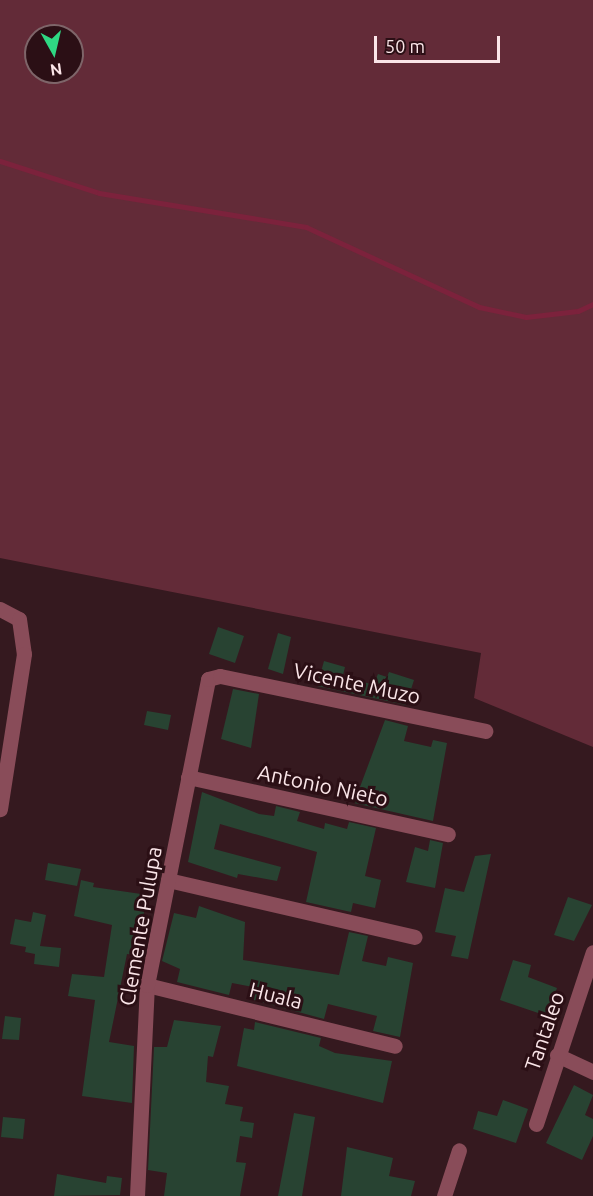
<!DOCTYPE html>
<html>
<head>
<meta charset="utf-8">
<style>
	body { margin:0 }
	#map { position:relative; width:593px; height:1196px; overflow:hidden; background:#35191f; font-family:Ubuntu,sans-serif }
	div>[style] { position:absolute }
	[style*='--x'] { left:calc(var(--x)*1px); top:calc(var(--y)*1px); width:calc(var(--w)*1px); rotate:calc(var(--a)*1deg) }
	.green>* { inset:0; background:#632b38 }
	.stream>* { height:5px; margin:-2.5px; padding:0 2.5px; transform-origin:2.5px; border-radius:2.5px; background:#7c223c }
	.building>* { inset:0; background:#284332 }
	.minor>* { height:15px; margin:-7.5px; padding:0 7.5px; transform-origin:7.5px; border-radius:7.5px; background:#894c59 }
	span { translate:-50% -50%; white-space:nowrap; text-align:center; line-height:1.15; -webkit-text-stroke:6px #2b0f15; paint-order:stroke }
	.street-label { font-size:21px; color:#fae5e8 }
	.north { position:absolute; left:24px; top:24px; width:60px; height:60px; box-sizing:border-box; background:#2b0f15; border:2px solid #7e6569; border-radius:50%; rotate:172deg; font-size:16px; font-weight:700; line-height:24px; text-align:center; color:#fae5e8 }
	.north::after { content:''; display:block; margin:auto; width:21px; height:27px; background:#2fd883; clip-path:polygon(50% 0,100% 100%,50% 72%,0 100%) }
	.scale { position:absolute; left:374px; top:36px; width:126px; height:27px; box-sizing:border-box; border:3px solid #fae5e8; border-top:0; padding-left:8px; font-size:18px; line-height:21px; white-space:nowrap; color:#fae5e8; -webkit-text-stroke:4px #2b0f15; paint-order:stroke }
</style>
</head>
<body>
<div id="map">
	<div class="green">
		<div style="clip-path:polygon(evenodd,0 0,593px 0,593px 747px,474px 698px,481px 653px,0 558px,0 0,36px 36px,72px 36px,72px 72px,36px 72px,36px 36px)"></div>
	</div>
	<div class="stream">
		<div style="--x:0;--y:161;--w:104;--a:17.9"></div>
		<div style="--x:99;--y:193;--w:210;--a:9.3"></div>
		<div style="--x:306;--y:227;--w:191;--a:24.8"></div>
		<div style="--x:479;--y:307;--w:48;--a:12"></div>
		<div style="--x:526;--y:317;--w:52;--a:-6.6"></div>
		<div style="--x:578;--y:311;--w:17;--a:-25"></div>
	</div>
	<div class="building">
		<div style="clip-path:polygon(218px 627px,244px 636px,235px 663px,209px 654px)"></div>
		<div style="clip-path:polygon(278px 633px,291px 637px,283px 674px,268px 669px)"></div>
		<div style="clip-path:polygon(324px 661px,345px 667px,343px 675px,373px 685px,378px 674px,387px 677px,389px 672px,414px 680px,406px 705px,317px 686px)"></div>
		<div style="clip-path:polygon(233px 689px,259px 694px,251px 748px,221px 739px)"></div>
		<div style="clip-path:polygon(147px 711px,171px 715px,168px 730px,144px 725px)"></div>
		<div style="clip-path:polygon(385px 720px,408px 726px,404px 741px,431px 747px,433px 740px,447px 743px,433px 821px,354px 803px)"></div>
		<div style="clip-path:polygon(202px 792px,259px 814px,274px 816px,276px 806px,300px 812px,297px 821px,324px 829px,325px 823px,347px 829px,349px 822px,376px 828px,365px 876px,381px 880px,375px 908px,353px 903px,351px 912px,306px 902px,317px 852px,220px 824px,214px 849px,281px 867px,277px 881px,238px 874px,237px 878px,188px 862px)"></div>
		<div style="clip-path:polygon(430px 840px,443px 843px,435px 888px,406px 882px,415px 847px,428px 851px)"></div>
		<div style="clip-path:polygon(491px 854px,468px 959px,451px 956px,456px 936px,435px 932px,445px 888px,464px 892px,475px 856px)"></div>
		<div style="clip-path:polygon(48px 863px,81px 869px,77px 886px,45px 880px)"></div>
		<div style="clip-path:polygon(81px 880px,94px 883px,93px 887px,148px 895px,134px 955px,127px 954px,109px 1042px,134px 1046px,132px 1103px,82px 1096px,95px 1000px,68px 996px,72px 974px,104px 977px,112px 925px,74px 916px)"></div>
		<div style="clip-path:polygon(568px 897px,592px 905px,574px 941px,554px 935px)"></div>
		<div style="clip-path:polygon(199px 906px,245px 922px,243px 960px,339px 975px,349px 932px,368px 936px,362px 961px,386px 966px,388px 957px,413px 963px,400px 1037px,373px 1031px,377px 1016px,328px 1004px,324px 1019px,250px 999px,253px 987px,232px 983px,229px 995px,177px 982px,180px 969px,162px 961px,174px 913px,196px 918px)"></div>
		<div style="clip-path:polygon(33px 912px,46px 915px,40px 946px,61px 948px,59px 967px,34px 964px,35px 954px,25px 952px,26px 947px,10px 944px,15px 919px,31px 922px)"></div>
		<div style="clip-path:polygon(513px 960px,531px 965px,528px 977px,557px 988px,547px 1016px,500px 1000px)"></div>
		<div style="clip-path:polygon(5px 1016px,21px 1018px,19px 1040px,2px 1039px)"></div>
		<div style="clip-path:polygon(174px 1020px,221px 1026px,213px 1057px,208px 1056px,206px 1082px,229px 1086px,225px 1104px,243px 1107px,240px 1121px,254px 1123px,252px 1138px,240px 1136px,236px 1162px,246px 1163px,240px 1196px,164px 1196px,167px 1173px,148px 1170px,154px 1047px,167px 1047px)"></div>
		<div style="clip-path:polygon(255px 1022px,321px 1038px,319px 1046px,335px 1053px,392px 1061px,383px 1103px,237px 1066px,244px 1028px,254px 1030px)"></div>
		<div style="clip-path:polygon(574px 1085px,593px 1095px,585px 1115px,593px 1119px,593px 1136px,582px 1160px,546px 1143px)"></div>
		<div style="clip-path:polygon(503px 1100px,528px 1109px,516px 1143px,473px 1129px,478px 1111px,497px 1116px)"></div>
		<div style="clip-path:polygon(294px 1113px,315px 1117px,302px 1196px,278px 1196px)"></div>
		<div style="clip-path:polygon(3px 1117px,25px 1119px,23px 1139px,1px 1137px)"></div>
		<div style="clip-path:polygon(347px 1147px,393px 1158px,389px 1176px,415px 1181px,411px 1196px,341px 1196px)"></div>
		<div style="clip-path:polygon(57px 1174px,106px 1183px,107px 1176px,122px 1178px,120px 1195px,54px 1196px)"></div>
	</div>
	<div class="minor">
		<div style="--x:0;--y:609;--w:21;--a:28"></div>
		<div style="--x:19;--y:619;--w:35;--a:82"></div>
		<div style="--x:24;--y:654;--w:157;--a:98.8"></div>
		<div style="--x:188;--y:777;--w:266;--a:12.4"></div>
		<div style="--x:168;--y:880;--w:253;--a:13"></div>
		<div style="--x:147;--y:985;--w:255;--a:13.8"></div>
		<div style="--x:557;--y:1055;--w:40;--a:25"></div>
		<div style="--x:536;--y:1124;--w:181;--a:-71.7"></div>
		<div style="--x:137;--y:1196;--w:211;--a:-87.3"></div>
		<div style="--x:147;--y:985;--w:312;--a:-78.7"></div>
		<div style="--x:208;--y:679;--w:12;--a:-14"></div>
		<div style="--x:220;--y:676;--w:271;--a:11.7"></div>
		<div style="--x:444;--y:1196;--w:48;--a:-71.9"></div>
	</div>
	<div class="street-label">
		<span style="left:357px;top:683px;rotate:12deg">Vicente Muzo</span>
		<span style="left:323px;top:785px;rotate:12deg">Antonio Nieto</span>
		<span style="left:140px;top:926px;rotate:-80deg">Clemente Pulupa</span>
		<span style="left:276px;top:995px;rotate:14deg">Huala</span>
		<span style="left:544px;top:1031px;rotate:-71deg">Tantaleo</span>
	</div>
	<div class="north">N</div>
	<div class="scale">50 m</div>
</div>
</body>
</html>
